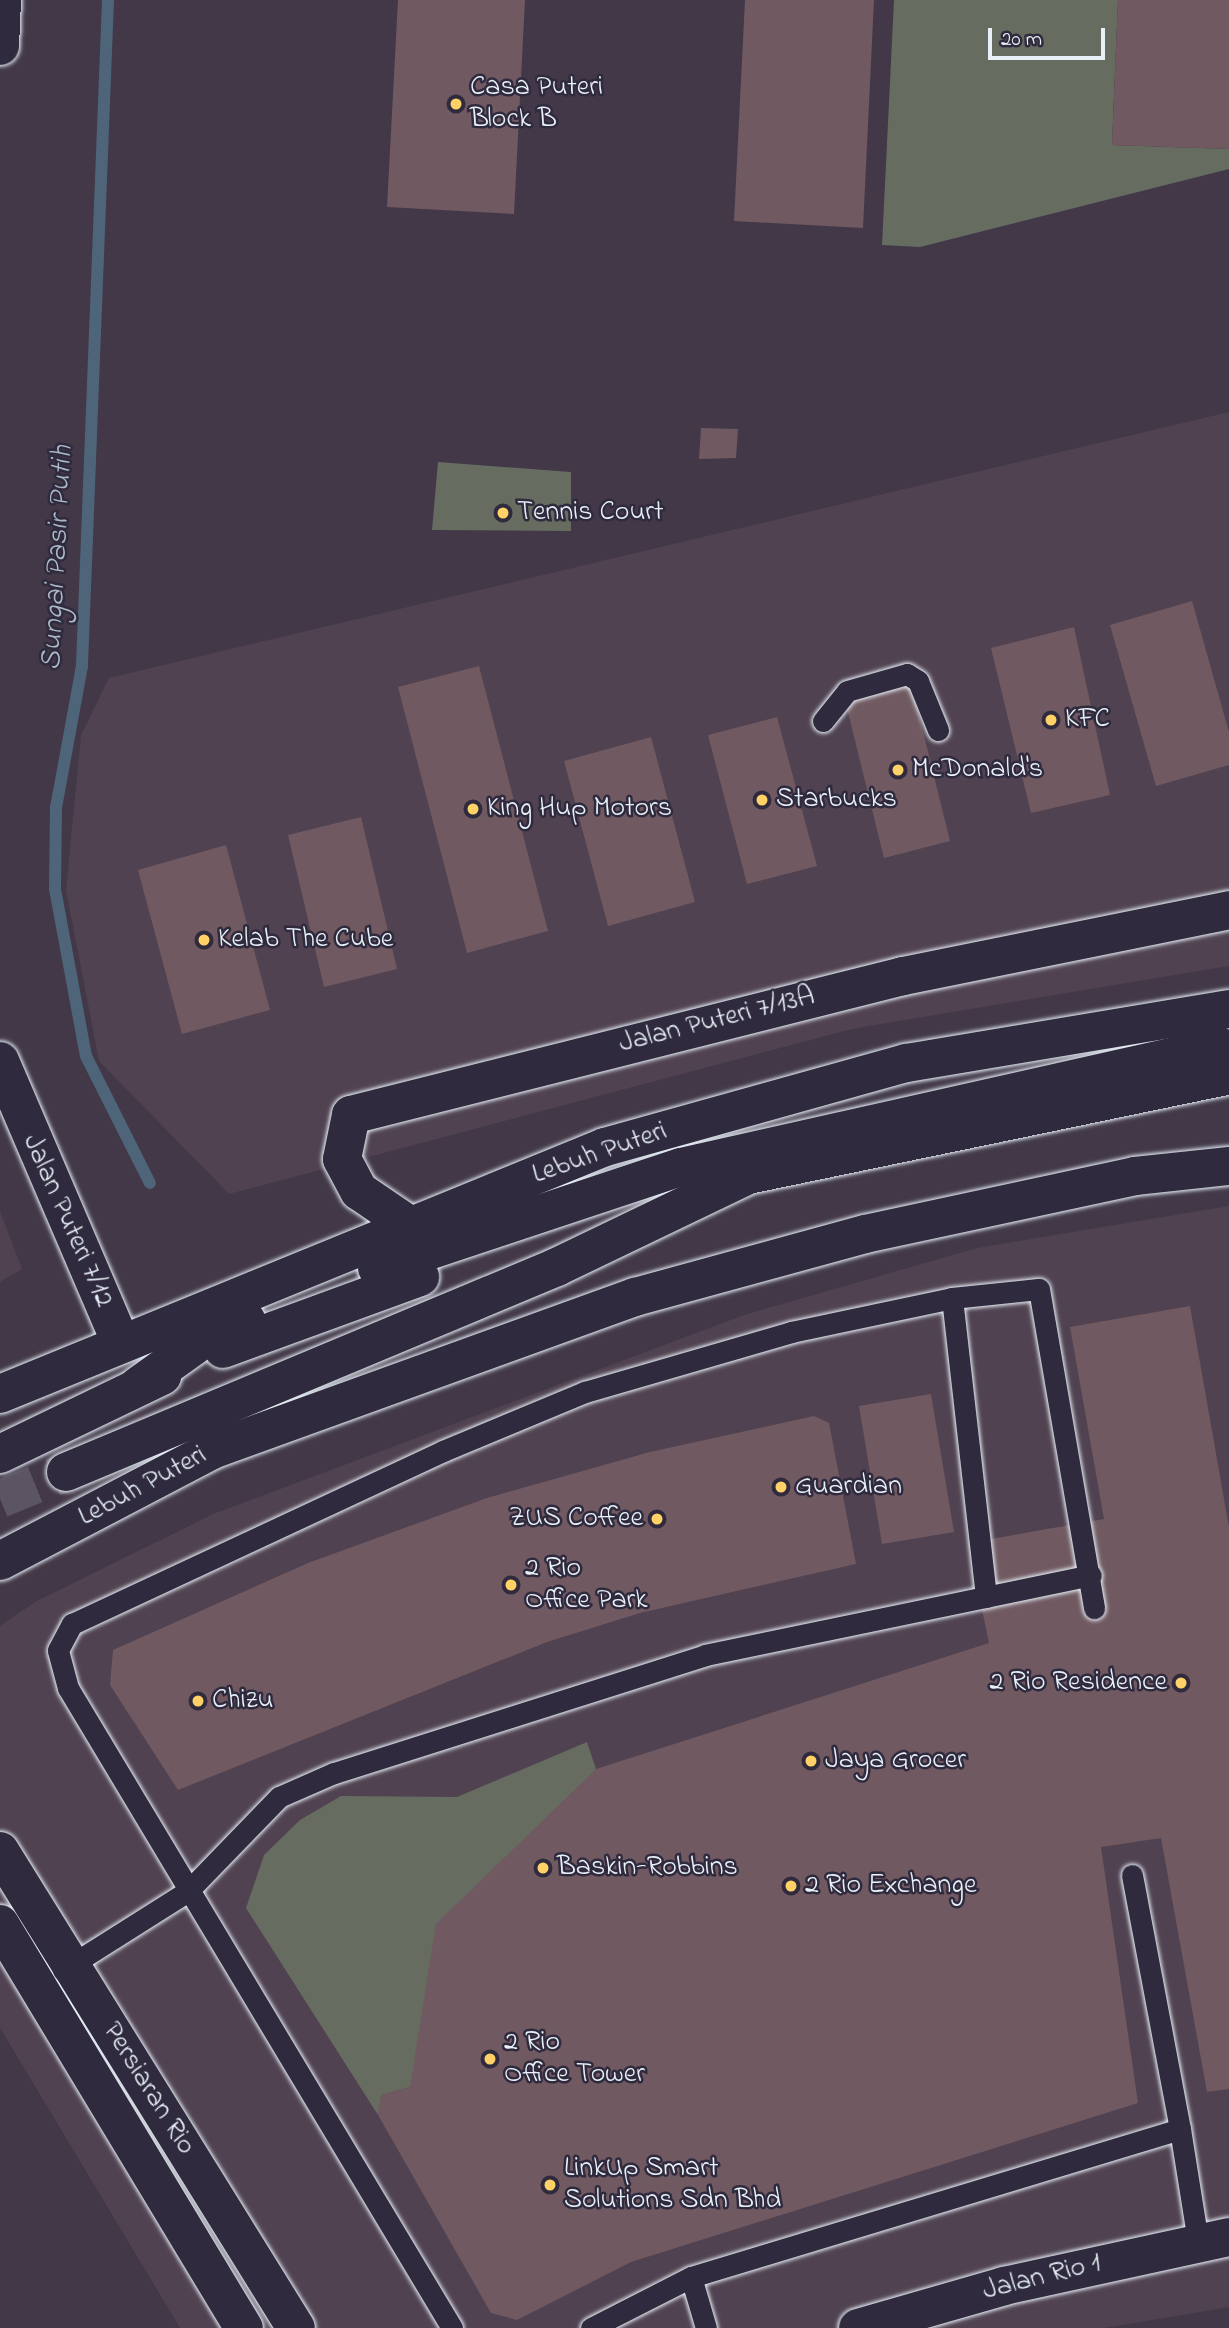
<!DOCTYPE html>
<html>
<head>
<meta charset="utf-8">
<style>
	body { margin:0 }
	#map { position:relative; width:1229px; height:2328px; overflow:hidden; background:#423848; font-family:"Indie Flower",sans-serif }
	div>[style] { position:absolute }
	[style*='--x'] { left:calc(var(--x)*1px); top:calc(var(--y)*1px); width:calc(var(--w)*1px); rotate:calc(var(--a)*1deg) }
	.built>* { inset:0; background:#504250 }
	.green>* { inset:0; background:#666c60 }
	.stream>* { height:12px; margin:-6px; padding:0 6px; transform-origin:6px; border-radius:6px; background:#4e6579 }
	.building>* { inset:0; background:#705961 }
	.secondary-tunnel>* { height:38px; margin-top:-19px; transform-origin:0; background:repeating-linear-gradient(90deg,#5b5462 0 38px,transparent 0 57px) }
	.roads { filter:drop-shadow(0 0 2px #e8f1f8) drop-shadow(0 0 2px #e8f1f8) }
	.lane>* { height:21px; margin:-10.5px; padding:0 10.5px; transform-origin:10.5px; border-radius:10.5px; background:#2f2a3d }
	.street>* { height:38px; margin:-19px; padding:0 19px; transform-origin:19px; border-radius:19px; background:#2f2a3d }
	.secondary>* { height:38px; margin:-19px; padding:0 19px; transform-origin:19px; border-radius:19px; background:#2f2a3d }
	.dots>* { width:19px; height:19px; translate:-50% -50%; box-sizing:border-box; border:4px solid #2f2a3d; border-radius:50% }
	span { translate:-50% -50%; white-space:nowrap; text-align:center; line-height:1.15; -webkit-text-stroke:5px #2f2a3d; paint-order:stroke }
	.poi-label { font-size:28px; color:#e8f1f8 }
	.left { translate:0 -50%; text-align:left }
	.right { translate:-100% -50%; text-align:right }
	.street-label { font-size:28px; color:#e8f1f8 }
	.water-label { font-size:30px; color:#aab9c5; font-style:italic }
	.scale { position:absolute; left:988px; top:28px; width:117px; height:32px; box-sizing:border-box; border:4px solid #e8f1f8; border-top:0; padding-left:9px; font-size:21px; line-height:24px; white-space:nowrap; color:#e8f1f8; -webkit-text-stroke:5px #2f2a3d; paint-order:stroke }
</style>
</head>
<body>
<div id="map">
	<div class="built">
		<div style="clip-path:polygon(1229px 412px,1229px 966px,852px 1029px,229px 1194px,99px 1061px,66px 890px,81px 735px,109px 678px)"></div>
		<div style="clip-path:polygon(1229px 1206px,1229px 2307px,1104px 2328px,180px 2328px,0 2028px,0 1626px,35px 1602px,213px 1514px,744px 1315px,977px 1248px)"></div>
		<div style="clip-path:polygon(0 1211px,22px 1269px,0 1282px)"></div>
	</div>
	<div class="green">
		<div style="clip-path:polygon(894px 0,1118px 0,1112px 145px,1229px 149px,1229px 169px,920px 247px,882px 245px)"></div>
		<div style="clip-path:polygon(438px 462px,571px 472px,571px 531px,432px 530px)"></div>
		<div style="clip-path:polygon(587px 1742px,596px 1769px,410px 2087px,382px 2095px,378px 2115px,246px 1908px,264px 1855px,300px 1820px,341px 1796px,457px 1797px)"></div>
	</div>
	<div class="stream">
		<div style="--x:108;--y:0;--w:667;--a:92.24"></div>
		<div style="--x:82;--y:666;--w:143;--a:100.4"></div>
		<div style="--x:56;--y:807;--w:82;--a:90.7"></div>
		<div style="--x:55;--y:889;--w:170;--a:79.5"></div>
		<div style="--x:86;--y:1056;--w:142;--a:63.3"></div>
	</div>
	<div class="building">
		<div style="clip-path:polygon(398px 0,525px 0,514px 214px,387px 207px)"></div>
		<div style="clip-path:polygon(745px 0,874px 0,863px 228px,734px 221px)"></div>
		<div style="clip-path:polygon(1118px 0,1229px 0,1229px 149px,1112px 145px)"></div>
		<div style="clip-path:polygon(701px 428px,738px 429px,736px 458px,699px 459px)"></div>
		<div style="clip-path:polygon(1192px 601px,1229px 732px,1229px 765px,1156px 786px,1110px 625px)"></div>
		<div style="clip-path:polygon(1074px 627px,1110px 795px,1031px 813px,991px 648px)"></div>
		<div style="clip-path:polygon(479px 666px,548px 931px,467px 953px,398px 687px)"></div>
		<div style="clip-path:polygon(911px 683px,950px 841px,884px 858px,845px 700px)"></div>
		<div style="clip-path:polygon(777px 717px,817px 866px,747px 884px,708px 735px)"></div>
		<div style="clip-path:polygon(651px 737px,695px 902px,608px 926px,564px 761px)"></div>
		<div style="clip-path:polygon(361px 817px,397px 969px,324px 987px,288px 835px)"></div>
		<div style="clip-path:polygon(226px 845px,270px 1010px,182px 1034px,138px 870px)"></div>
		<div style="clip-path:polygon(1190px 1306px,1229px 1527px,1229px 2089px,1207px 2092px,1161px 1838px,1101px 1847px,1138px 2103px,631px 2262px,517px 2320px,491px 2313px,378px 2115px,381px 2095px,410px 2087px,436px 1924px,596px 1769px,989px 1643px,968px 1543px,1104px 1519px,1070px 1327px)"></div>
		<div style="clip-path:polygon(931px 1394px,954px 1532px,882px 1544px,859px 1406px)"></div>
		<div style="clip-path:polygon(814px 1416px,829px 1423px,856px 1564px,640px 1613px,547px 1642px,178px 1790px,110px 1685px,113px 1650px,308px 1563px,487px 1498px,650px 1452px)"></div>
	</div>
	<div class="secondary-tunnel">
		<div style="--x:0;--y:1499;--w:71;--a:-22.2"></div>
	</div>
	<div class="roads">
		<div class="lane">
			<div style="--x:823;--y:721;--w:38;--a:-51"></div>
			<div style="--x:847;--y:691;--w:62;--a:-15.8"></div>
			<div style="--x:907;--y:674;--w:13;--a:32"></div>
			<div style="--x:918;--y:681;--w:53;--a:67.8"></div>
			<div style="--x:952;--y:1298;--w:301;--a:83.5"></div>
			<div style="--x:1132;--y:1875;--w:258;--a:79.3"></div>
			<div style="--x:63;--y:1970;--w:148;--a:-32.3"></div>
			<div style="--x:188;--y:1891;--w:131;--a:-45.9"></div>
			<div style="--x:279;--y:1797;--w:60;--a:-23.6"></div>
			<div style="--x:334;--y:1773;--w:389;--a:-17.6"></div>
			<div style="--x:705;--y:1655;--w:394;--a:-11.7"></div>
			<div style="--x:691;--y:2277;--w:53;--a:73.6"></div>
			<div style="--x:452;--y:2328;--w:746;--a:-120.96"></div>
			<div style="--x:68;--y:1688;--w:39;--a:-105"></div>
			<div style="--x:58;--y:1650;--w:30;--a:-62"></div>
			<div style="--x:72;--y:1624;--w:409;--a:-25"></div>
			<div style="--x:443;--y:1451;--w:154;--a:-22.6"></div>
			<div style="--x:585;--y:1392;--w:215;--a:-16.2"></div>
			<div style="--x:791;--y:1332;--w:165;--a:-11.9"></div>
			<div style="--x:952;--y:1298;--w:87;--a:-5.9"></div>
			<div style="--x:1039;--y:1289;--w:324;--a:80.2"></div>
			<div style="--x:591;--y:2328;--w:112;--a:-27"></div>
			<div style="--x:691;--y:2277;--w:511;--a:-16.84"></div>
			<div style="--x:1180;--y:2129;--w:113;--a:80.9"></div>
		</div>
		<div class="street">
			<div style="--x:0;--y:46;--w:46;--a:-87.5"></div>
			<div style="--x:0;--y:1061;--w:305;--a:66.8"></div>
			<div style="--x:412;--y:1227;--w:64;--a:-145.8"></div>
			<div style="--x:359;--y:1191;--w:36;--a:-118"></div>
			<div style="--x:342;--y:1159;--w:45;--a:-78.4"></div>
			<div style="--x:351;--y:1115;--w:569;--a:-14.13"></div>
			<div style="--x:903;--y:976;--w:333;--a:-11.4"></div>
			<div style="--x:0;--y:1851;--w:561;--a:58.18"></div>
			<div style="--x:0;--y:1924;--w:472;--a:58.9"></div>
			<div style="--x:858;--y:2328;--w:152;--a:-16"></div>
			<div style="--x:1004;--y:2286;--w:230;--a:-12.3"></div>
		</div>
		<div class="secondary">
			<div style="--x:377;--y:1268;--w:320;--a:-18.4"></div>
			<div style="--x:681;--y:1167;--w:552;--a:-12.65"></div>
			<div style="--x:223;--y:1349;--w:210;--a:-20.1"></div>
			<div style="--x:138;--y:1386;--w:82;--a:-35.6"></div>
			<div style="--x:205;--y:1338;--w:45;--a:-23.7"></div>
			<div style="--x:0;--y:1394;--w:653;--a:-22.21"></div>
			<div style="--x:605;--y:1147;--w:313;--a:-15.6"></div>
			<div style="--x:906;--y:1063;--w:327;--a:-9.5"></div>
			<div style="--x:0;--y:1454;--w:180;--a:-25.7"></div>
			<div style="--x:66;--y:1472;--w:532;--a:-22.66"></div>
			<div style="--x:557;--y:1267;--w:212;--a:-25.7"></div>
			<div style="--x:748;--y:1175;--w:491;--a:-11.7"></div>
			<div style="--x:0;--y:1561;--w:239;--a:-27.6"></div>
			<div style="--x:212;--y:1450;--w:450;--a:-19.9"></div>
			<div style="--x:635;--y:1297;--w:238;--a:-15.3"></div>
			<div style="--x:865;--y:1234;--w:276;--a:-12.1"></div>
			<div style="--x:1135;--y:1176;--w:95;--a:-6.1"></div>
		</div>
	</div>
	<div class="dots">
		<div style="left:456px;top:104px;background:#ffd166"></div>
		<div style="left:503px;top:513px;background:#ffd166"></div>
		<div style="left:1051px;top:720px;background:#ffd166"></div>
		<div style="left:898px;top:770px;background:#ffd166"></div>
		<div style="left:762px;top:800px;background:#ffd166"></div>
		<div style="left:473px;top:809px;background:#ffd166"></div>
		<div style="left:204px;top:940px;background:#ffd166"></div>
		<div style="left:781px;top:1487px;background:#ffd166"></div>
		<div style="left:657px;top:1519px;background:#ffd166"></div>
		<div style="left:511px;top:1585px;background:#ffd166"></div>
		<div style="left:1181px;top:1683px;background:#ffd166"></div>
		<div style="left:198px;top:1701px;background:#ffd166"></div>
		<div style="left:811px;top:1761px;background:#ffd166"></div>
		<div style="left:543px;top:1868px;background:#ffd166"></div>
		<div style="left:791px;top:1886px;background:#ffd166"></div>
		<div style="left:490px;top:2059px;background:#ffd166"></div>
		<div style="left:550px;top:2185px;background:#ffd166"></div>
	</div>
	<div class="poi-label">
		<span class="left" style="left:470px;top:104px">Casa Puteri<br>Block B</span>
		<span class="left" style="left:517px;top:513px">Tennis Court</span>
		<span class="left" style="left:1065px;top:720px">KFC</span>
		<span class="left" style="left:912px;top:770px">McDonald's</span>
		<span class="left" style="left:776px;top:800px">Starbucks</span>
		<span class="left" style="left:487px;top:809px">King Hup Motors</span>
		<span class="left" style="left:218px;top:940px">Kelab The Cube</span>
		<span class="left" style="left:795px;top:1487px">Guardian</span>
		<span class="right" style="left:643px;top:1519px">ZUS Coffee</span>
		<span class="left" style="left:525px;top:1585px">2 Rio<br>Office Park</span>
		<span class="right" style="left:1167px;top:1683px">2 Rio Residence</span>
		<span class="left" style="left:212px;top:1701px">Chizu</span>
		<span class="left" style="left:825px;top:1761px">Jaya Grocer</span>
		<span class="left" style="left:557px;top:1868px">Baskin-Robbins</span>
		<span class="left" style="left:805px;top:1886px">2 Rio Exchange</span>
		<span class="left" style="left:504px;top:2059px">2 Rio<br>Office Tower</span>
		<span class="left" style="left:564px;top:2185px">LinkUp Smart<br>Solutions Sdn Bhd</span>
	</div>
	<div class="street-label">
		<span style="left:717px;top:1021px;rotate:-14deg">Jalan Puteri 7/13A</span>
		<span style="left:600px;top:1154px;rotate:-19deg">Lebuh Puteri</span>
		<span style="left:67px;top:1221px;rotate:66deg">Jalan Puteri 7/12</span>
		<span style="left:143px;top:1487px;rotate:-28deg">Lebuh Puteri</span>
		<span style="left:148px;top:2089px;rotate:58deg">Persiaran Rio</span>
		<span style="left:1042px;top:2278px;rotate:-14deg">Jalan Rio 1</span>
	</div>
	<div class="water-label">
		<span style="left:58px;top:558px;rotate:-87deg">Sungai Pasir Putih</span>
	</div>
	<div class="scale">20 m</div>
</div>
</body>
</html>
